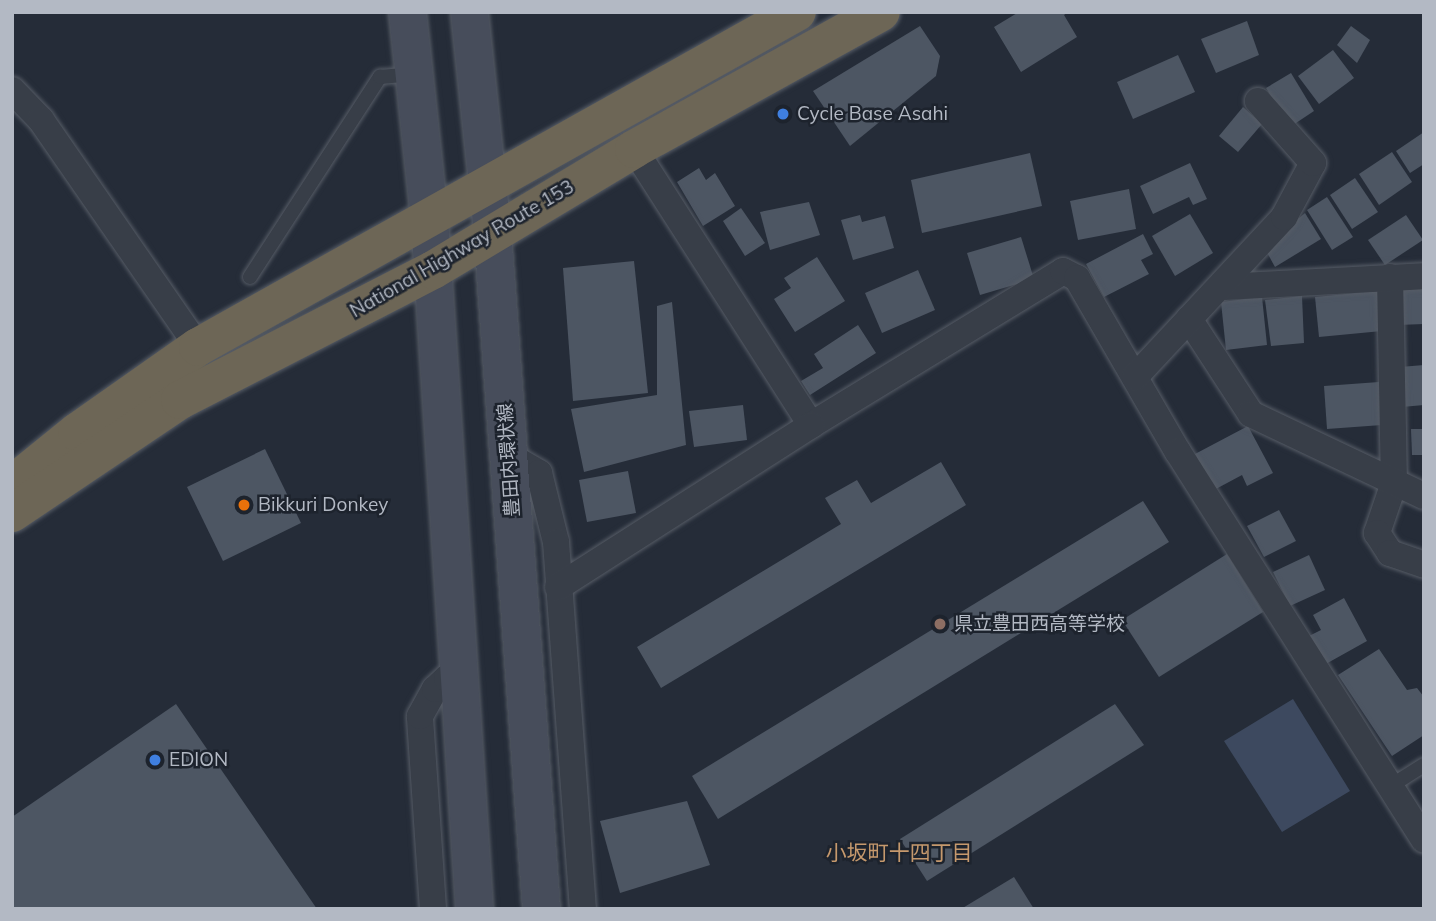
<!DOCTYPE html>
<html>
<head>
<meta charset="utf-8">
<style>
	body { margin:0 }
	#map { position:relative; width:1436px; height:921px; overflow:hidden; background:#252c38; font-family:Mulish,"Noto Sans JP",sans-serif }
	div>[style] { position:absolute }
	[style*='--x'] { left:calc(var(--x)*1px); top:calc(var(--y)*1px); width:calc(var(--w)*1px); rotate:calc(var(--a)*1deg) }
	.water>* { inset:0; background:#3d495f }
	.building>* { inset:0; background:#4d5663 }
	.roads { filter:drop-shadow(0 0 2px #565c66) drop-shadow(0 0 2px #565c66) }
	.lane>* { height:14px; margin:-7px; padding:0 7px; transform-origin:7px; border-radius:7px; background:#383e48 }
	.street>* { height:26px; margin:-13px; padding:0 13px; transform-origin:13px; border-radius:13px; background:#383e48 }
	.secondary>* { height:37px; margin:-18.5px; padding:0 18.5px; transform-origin:18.5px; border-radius:18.5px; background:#474d5b }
	.highway>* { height:38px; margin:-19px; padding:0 19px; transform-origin:19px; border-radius:19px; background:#6d6656 }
	.dots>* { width:19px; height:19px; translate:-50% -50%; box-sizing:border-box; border:4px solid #1d232d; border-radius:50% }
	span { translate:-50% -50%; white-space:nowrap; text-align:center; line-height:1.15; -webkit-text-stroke:5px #1d232d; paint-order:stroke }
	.poi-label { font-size:19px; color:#b3b9c4 }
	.left { translate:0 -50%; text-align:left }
	.street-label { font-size:19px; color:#b3b9c4 }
	.neighbourhood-label { font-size:21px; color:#c6996d }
	.frame { position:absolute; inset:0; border:14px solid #b3b9c4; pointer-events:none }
</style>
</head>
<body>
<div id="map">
	<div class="water">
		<div style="clip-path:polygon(1293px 699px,1350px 791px,1282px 832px,1224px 741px)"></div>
	</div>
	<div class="building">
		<div style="clip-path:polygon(1019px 12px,1068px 12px,1064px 15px,1077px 37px,1021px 72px,994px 27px)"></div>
		<div style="clip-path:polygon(1247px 21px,1259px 55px,1216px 73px,1201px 39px)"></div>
		<div style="clip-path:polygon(920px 26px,940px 56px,936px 76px,850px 146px,813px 91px)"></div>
		<div style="clip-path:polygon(1351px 26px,1370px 40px,1357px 63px,1337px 45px)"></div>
		<div style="clip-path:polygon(1333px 50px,1354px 78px,1319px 104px,1298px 76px)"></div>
		<div style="clip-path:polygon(1178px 55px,1195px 92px,1133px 119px,1117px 82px)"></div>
		<div style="clip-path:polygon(1291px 73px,1314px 111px,1290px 127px,1266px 88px)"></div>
		<div style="clip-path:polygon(1243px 107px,1262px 124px,1238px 152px,1219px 136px)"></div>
		<div style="clip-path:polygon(1424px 132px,1424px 164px,1410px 173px,1396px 151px)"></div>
		<div style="clip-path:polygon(1392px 152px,1412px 182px,1379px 205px,1359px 174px)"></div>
		<div style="clip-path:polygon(1030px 153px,1042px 206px,922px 233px,911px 180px)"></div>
		<div style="clip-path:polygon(1190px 163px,1207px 199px,1193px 205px,1189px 197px,1153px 214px,1140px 186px)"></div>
		<div style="clip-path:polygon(699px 168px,706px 180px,715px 173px,735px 206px,703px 226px,677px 182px)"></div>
		<div style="clip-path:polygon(1355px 178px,1378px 212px,1352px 229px,1330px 195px)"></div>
		<div style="clip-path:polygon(1129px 189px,1136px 229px,1078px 240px,1070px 201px)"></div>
		<div style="clip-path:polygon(1327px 197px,1353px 237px,1332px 250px,1307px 210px)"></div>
		<div style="clip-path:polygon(809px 202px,820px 235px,770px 250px,760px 212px)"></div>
		<div style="clip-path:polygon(741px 208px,765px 243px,745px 256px,723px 221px)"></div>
		<div style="clip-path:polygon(1305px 213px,1321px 239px,1275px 267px,1264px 247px)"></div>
		<div style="clip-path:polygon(1190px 214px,1213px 253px,1175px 276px,1152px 236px)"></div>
		<div style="clip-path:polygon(860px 215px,862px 222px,885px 216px,894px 248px,853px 260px,841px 220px)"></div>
		<div style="clip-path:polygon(1406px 215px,1423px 240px,1385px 265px,1368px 240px)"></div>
		<div style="clip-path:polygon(1143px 234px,1153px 254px,1141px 260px,1149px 274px,1104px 297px,1086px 264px)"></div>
		<div style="clip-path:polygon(1021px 237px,1034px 279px,980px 295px,967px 253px)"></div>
		<div style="clip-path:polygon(817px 257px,845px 301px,795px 332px,774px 299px,791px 288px,784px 278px)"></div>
		<div style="clip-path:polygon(634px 261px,648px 393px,573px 401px,563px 268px)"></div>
		<div style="clip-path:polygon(918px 270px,935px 310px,882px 333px,865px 293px)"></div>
		<div style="clip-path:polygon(1424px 283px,1424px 324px,1398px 325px,1397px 286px)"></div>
		<div style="clip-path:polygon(1378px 291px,1382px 331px,1319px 337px,1315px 297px)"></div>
		<div style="clip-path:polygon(1302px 296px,1304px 343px,1271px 346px,1265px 300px)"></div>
		<div style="clip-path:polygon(1262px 297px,1267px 345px,1226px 350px,1221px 302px)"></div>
		<div style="clip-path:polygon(672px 302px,686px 445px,584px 472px,571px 409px,657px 395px,657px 306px)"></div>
		<div style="clip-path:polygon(858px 325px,876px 353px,810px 395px,801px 381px,823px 368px,814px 354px)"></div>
		<div style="clip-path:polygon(1424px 365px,1424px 405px,1402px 407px,1400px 367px)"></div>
		<div style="clip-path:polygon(1379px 382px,1382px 425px,1327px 429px,1324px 386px)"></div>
		<div style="clip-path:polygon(743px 405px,747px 440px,694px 447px,689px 411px)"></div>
		<div style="clip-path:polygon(1248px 426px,1273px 473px,1247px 486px,1242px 475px,1214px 490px,1195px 454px)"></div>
		<div style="clip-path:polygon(1411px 429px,1424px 429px,1424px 455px,1412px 455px)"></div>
		<div style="clip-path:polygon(265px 449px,301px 523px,223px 561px,187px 487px)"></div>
		<div style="clip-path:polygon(941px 462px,966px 505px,661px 688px,637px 647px,841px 524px,825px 498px,857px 480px,871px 503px)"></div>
		<div style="clip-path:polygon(628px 471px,636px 513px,587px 522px,579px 480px)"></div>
		<div style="clip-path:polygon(1143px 501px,1169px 542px,718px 819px,692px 776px)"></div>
		<div style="clip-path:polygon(1279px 510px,1296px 541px,1264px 557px,1247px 526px)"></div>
		<div style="clip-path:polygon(1227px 554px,1263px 612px,1159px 677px,1122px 620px)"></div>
		<div style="clip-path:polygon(1309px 555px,1325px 590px,1290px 606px,1273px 572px)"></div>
		<div style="clip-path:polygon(1344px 598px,1367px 641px,1324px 665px,1309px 636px,1321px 630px,1313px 615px)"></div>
		<div style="clip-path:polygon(1379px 649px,1407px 690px,1417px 688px,1424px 697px,1424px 735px,1392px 756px,1338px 675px)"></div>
		<div style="clip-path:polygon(176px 704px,317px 909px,12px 909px,12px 817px)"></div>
		<div style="clip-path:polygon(1115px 704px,1144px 745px,927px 881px,900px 839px)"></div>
		<div style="clip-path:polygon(687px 801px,710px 865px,620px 893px,600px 821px)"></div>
		<div style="clip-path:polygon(1014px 877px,1034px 909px,961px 909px)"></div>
	</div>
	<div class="roads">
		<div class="lane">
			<div style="--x:250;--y:277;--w:239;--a:-57"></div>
			<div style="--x:380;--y:77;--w:33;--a:-5"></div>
			<div style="--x:1389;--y:787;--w:41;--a:-32.2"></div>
		</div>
		<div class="street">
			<div style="--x:12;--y:90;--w:42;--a:46"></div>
			<div style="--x:41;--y:120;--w:276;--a:55.3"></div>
			<div style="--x:634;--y:149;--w:328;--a:57.3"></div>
			<div style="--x:811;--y:425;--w:295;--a:-31.4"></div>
			<div style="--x:1063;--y:271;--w:16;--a:27"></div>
			<div style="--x:1077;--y:278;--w:201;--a:59.9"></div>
			<div style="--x:1178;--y:452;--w:459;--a:57.6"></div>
			<div style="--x:1390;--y:277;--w:206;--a:88.9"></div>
			<div style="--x:1394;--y:483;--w:53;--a:108.8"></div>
			<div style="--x:1377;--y:533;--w:24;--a:57"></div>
			<div style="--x:1390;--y:553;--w:36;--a:19"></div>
			<div style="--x:1223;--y:287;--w:201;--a:-3.1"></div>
			<div style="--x:1189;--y:319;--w:113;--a:56.9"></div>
			<div style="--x:1251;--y:414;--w:191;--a:25.4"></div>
			<div style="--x:1135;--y:377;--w:219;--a:-47"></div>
			<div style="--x:1284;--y:217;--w:61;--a:-61.8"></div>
			<div style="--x:1313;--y:163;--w:83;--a:-131.6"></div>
			<div style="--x:508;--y:455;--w:36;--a:30"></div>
			<div style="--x:539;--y:473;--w:71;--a:76.2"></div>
			<div style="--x:556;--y:542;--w:368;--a:85.8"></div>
			<div style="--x:558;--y:587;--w:300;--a:-32.6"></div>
			<div style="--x:433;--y:909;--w:193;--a:-93.9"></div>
			<div style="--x:420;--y:716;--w:31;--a:-61"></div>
			<div style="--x:435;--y:689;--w:16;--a:-43"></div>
			<div style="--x:447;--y:678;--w:10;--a:0"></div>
		</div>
		<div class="secondary">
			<div style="--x:407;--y:12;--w:207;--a:83.9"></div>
			<div style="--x:429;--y:218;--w:692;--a:86.27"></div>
			<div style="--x:469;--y:12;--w:221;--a:84"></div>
			<div style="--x:492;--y:232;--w:679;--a:85.86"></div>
		</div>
		<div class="highway">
			<div style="--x:14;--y:483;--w:81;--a:-39"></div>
			<div style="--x:77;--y:432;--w:148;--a:-35.1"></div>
			<div style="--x:198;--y:347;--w:686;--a:-29.22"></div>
			<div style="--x:12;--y:513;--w:202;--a:-33.9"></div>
			<div style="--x:180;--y:400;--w:284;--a:-27.2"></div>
			<div style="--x:433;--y:270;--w:235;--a:-31"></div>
			<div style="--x:634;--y:149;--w:282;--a:-29"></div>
		</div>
	</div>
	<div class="dots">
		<div style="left:783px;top:114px;background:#3f7fe0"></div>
		<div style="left:244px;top:505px;background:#e8710a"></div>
		<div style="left:940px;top:624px;background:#8d6e63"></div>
		<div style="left:155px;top:760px;background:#3f7fe0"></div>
	</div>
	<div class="poi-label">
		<span class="left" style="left:797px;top:114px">Cycle Base Asahi</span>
		<span class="left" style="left:258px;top:505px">Bikkuri Donkey</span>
		<span class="left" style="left:954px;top:624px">県立豊田西高等学校</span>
		<span class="left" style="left:169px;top:760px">EDION</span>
	</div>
	<div class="street-label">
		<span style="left:462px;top:249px;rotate:-30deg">National Highway Route 153</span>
		<span style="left:509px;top:460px;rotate:-94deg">豊田内環状線</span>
	</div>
	<div class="neighbourhood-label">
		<span style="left:899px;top:852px">小坂町十四丁目</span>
	</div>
	<div class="frame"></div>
</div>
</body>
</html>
